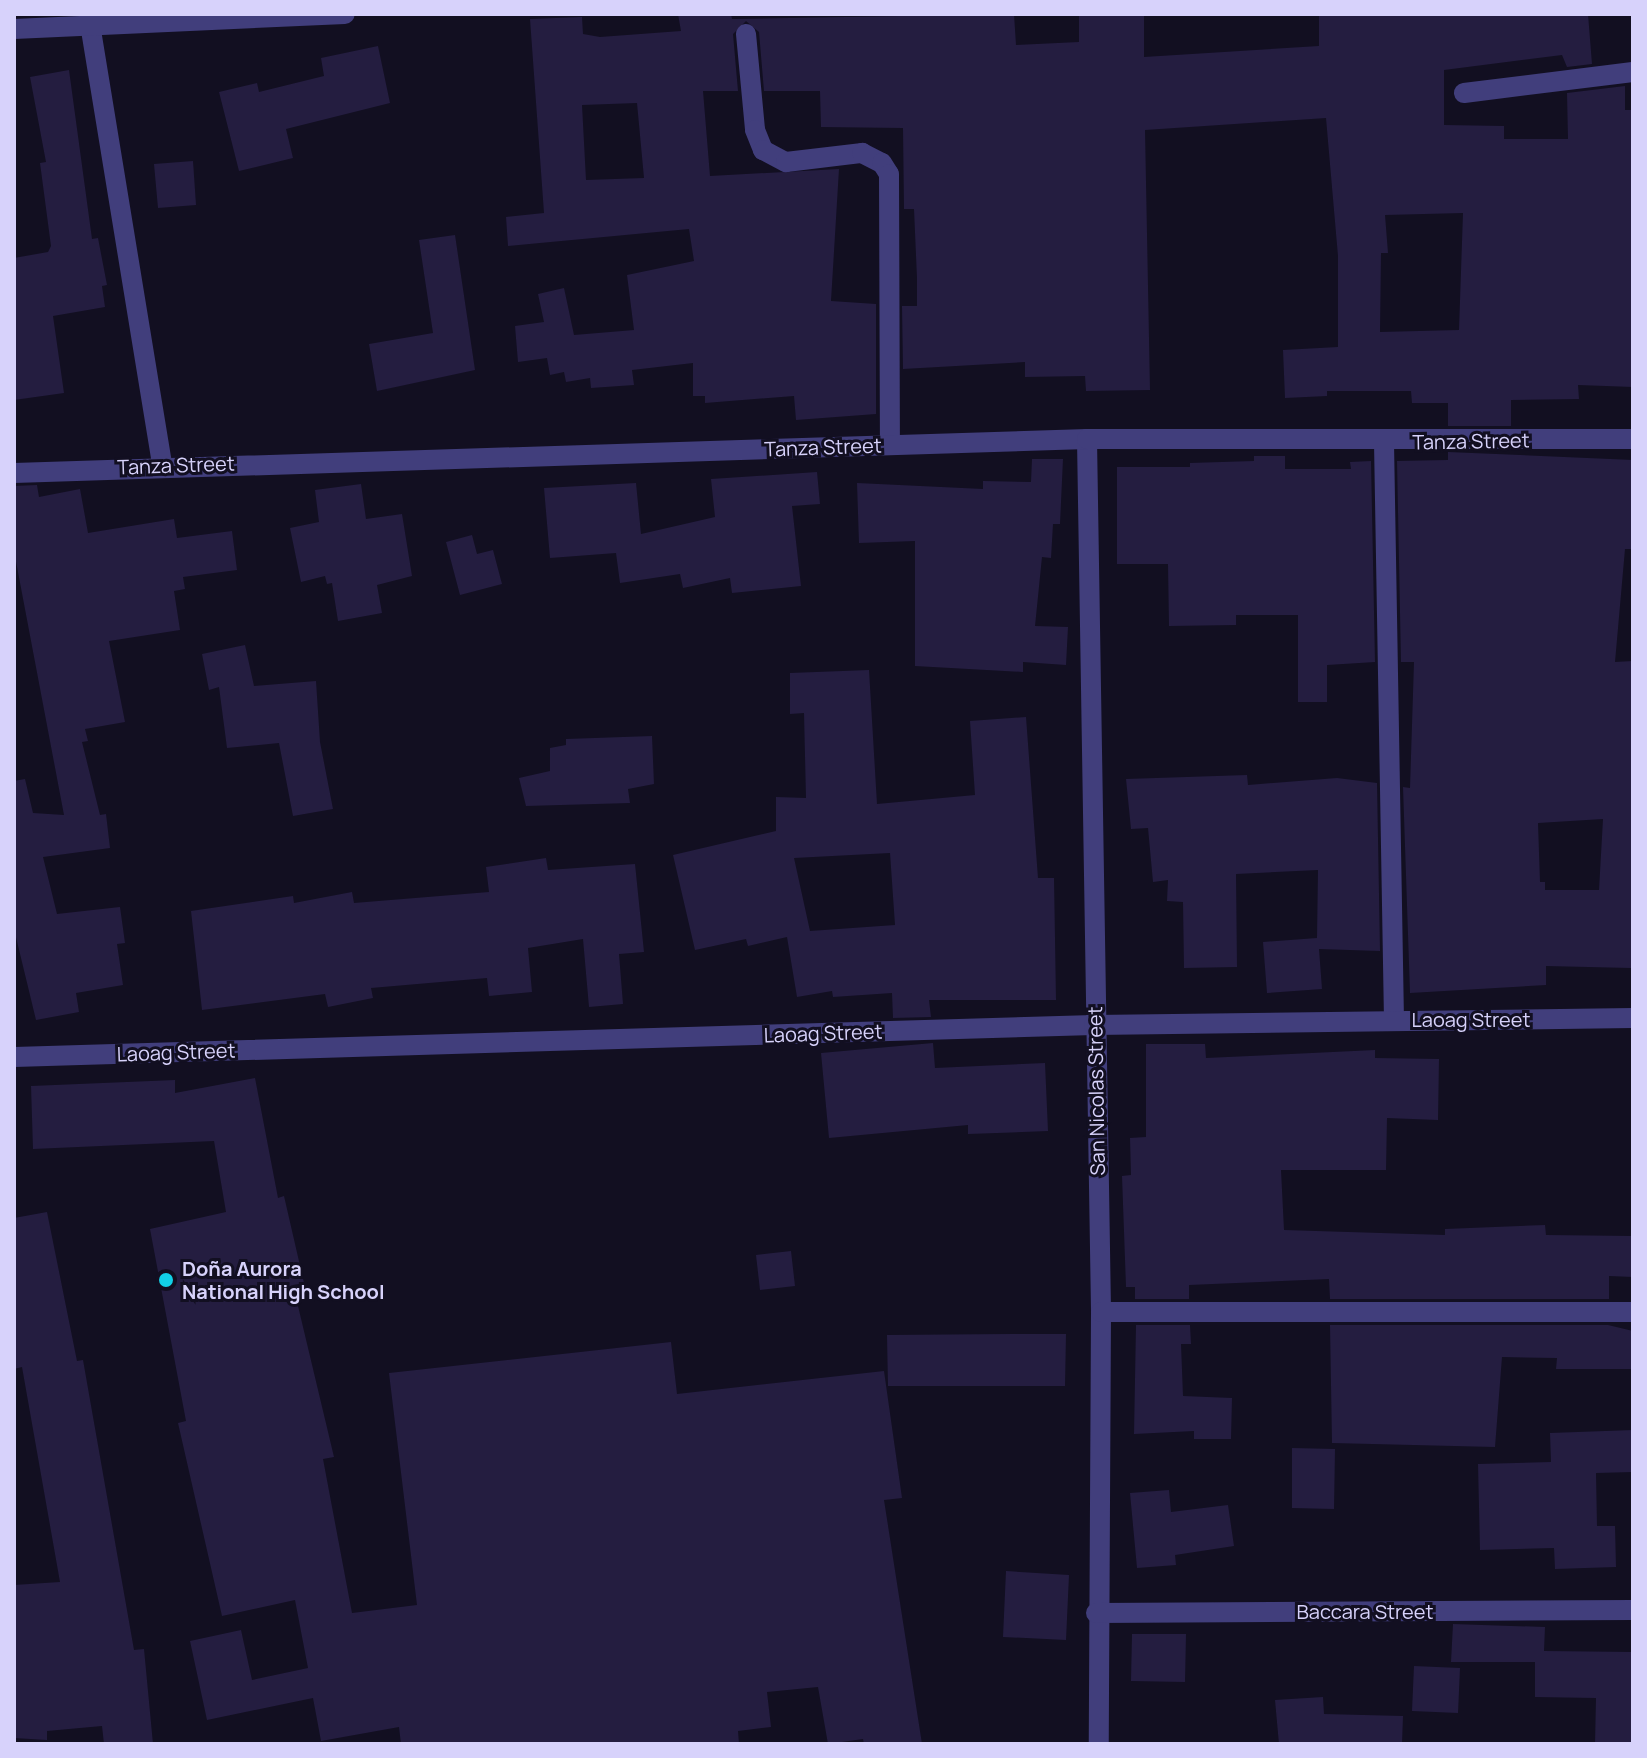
<!DOCTYPE html>
<html>
<head>
<meta charset="utf-8">
<style>
	body { margin:0 }
	#map { position:relative; width:1647px; height:1758px; overflow:hidden; background:#120f21; font-family:Manrope,sans-serif }
	div>[style] { position:absolute }
	[style*='--x'] { left:calc(var(--x)*1px); top:calc(var(--y)*1px); width:calc(var(--w)*1px); rotate:calc(var(--a)*1deg) }
	.building>* { inset:0; background:#241d40 }
	.street>* { height:20px; margin:-10px; padding:0 10px; transform-origin:10px; border-radius:10px; background:#413e7c }
	.dots>* { width:22px; height:22px; translate:-50% -50%; box-sizing:border-box; border:4px solid #120f21; border-radius:50% }
	span { translate:-50% -50%; white-space:nowrap; text-align:center; line-height:1.15; -webkit-text-stroke:6px #120f21; paint-order:stroke }
	.street-label { font-size:20px; color:#d7d2fb }
	.poi-label { font-size:20px; color:#d7d2fb; font-weight:700 }
	.left { translate:0 -50%; text-align:left }
	.frame { position:absolute; inset:0; border:16px solid #d7d2fb; pointer-events:none }
</style>
</head>
<body>
<div id="map">
	<div class="building">
		<div style="clip-path:polygon(evenodd,678px 14px,731px 14px,732px 19px,1014px 14px,1016px 45px,1079px 42px,1079px 14px,1144px 14px,1144px 57px,1319px 46px,1319px 14px,1588px 14px,1592px 64px,1567px 67px,1562px 55px,1444px 70px,1444px 125px,1504px 126px,1504px 139px,1568px 139px,1567px 93px,1625px 86px,1625px 110px,1633px 110px,1633px 387px,1578px 385px,1579px 399px,1511px 400px,1511px 426px,1448px 426px,1448px 403px,1412px 403px,1411px 391px,1327px 391px,1327px 396px,1285px 398px,1283px 350px,1338px 347px,1338px 256px,1326px 118px,1145px 130px,1150px 390px,1086px 391px,1085px 376px,1025px 377px,1025px 362px,903px 369px,902px 306px,917px 306px,917px 278px,914px 209px,904px 209px,903px 128px,821px 127px,820px 91px,764px 91px,759px 32px,746px 21px,733px 34px,738px 91px,703px 91px,710px 176px,839px 169px,831px 301px,876px 304px,876px 414px,796px 420px,794px 396px,705px 403px,705px 396px,693px 396px,693px 363px,632px 370px,634px 385px,591px 388px,590px 378px,566px 382px,564px 372px,550px 375px,547px 358px,518px 362px,515px 326px,544px 322px,538px 294px,564px 288px,574px 335px,634px 330px,627px 275px,694px 261px,689px 229px,508px 246px,506px 217px,544px 213px,530px 19px,582px 17px,583px 34px,600px 37px,681px 31px,678px 14px,637px 103px,644px 178px,586px 180px,582px 105px,637px 103px,678px 14px,1463px 213px,1459px 330px,1380px 332px,1381px 253px,1388px 253px,1385px 215px,1463px 213px)"></div>
		<div style="clip-path:polygon(378px 46px,390px 103px,286px 129px,293px 158px,239px 171px,219px 92px,257px 83px,259px 92px,324px 76px,321px 58px)"></div>
		<div style="clip-path:polygon(69px 70px,92px 239px,98px 238px,107px 285px,102px 286px,105px 307px,53px 316px,64px 393px,14px 400px,14px 258px,48px 252px,51px 246px,40px 163px,46px 162px,30px 77px)"></div>
		<div style="clip-path:polygon(193px 161px,196px 205px,158px 208px,154px 164px)"></div>
		<div style="clip-path:polygon(455px 235px,475px 370px,377px 391px,369px 344px,433px 333px,419px 240px)"></div>
		<div style="clip-path:polygon(evenodd,1448px 452px,1633px 460px,1633px 549px,1625px 549px,1615px 662px,1633px 661px,1631px 968px,1546px 966px,1546px 985px,1410px 993px,1403px 787px,1410px 788px,1414px 662px,1401px 662px,1397px 461px,1448px 460px,1448px 452px,1603px 819px,1599px 890px,1545px 890px,1545px 882px,1540px 882px,1538px 823px,1603px 819px)"></div>
		<div style="clip-path:polygon(1254px 456px,1285px 456px,1285px 469px,1351px 469px,1350px 462px,1371px 461px,1375px 662px,1327px 665px,1327px 702px,1298px 702px,1298px 615px,1236px 615px,1236px 625px,1169px 626px,1168px 564px,1117px 564px,1117px 467px,1190px 467px,1190px 463px,1254px 461px)"></div>
		<div style="clip-path:polygon(1032px 459px,1063px 459px,1060px 524px,1053px 524px,1051px 558px,1042px 557px,1035px 626px,1068px 627px,1066px 665px,1023px 662px,1023px 672px,915px 666px,915px 541px,859px 543px,857px 483px,983px 489px,983px 481px,1031px 482px)"></div>
		<div style="clip-path:polygon(817px 472px,820px 504px,792px 506px,801px 586px,732px 593px,730px 578px,683px 588px,680px 574px,620px 583px,616px 553px,550px 558px,544px 488px,636px 483px,641px 534px,715px 517px,711px 479px)"></div>
		<div style="clip-path:polygon(361px 484px,366px 519px,402px 514px,412px 576px,377px 585px,382px 613px,338px 621px,332px 583px,327px 584px,325px 576px,301px 582px,290px 528px,319px 522px,315px 490px)"></div>
		<div style="clip-path:polygon(37px 485px,39px 497px,80px 489px,88px 533px,174px 519px,177px 538px,232px 531px,237px 570px,183px 577px,185px 589px,174px 591px,180px 630px,109px 641px,125px 722px,85px 729px,88px 741px,82px 742px,100px 815px,106px 814px,110px 848px,43px 857px,57px 914px,120px 907px,125px 943px,117px 944px,123px 985px,76px 993px,79px 1012px,36px 1020px,14px 929px,14px 781px,25px 779px,33px 813px,64px 815px,14px 551px,14px 486px)"></div>
		<div style="clip-path:polygon(472px 535px,477px 554px,493px 550px,502px 584px,460px 595px,446px 542px)"></div>
		<div style="clip-path:polygon(245px 645px,254px 686px,316px 681px,320px 742px,333px 809px,293px 816px,279px 743px,227px 748px,219px 687px,209px 690px,202px 654px)"></div>
		<div style="clip-path:polygon(evenodd,869px 670px,877px 804px,975px 795px,970px 721px,1026px 717px,1038px 878px,1054px 878px,1056px 1000px,929px 1000px,931px 1017px,893px 1018px,892px 993px,833px 997px,832px 991px,797px 997px,787px 937px,748px 946px,746px 939px,695px 950px,673px 855px,776px 831px,776px 797px,806px 798px,804px 713px,790px 714px,790px 673px,869px 670px,890px 853px,895px 925px,810px 931px,794px 858px,890px 853px)"></div>
		<div style="clip-path:polygon(652px 736px,654px 784px,628px 789px,630px 803px,526px 806px,519px 778px,550px 771px,550px 748px,566px 745px,566px 739px)"></div>
		<div style="clip-path:polygon(1247px 775px,1248px 785px,1337px 778px,1377px 783px,1380px 951px,1319px 949px,1322px 989px,1267px 993px,1263px 942px,1317px 938px,1318px 870px,1236px 874px,1237px 967px,1184px 968px,1183px 902px,1167px 901px,1168px 880px,1153px 882px,1148px 828px,1131px 829px,1126px 779px)"></div>
		<div style="clip-path:polygon(546px 858px,548px 870px,635px 864px,644px 952px,619px 954px,623px 1004px,589px 1007px,583px 939px,528px 948px,532px 992px,489px 996px,487px 978px,371px 988px,373px 998px,328px 1007px,325px 994px,202px 1010px,191px 911px,293px 896px,294px 903px,352px 892px,354px 903px,489px 892px,486px 867px)"></div>
		<div style="clip-path:polygon(933px 1043px,935px 1068px,1045px 1063px,1048px 1131px,968px 1134px,968px 1125px,829px 1138px,821px 1053px)"></div>
		<div style="clip-path:polygon(1146px 1044px,1205px 1044px,1206px 1058px,1375px 1050px,1375px 1058px,1439px 1059px,1438px 1120px,1387px 1118px,1386px 1170px,1281px 1170px,1284px 1230px,1445px 1235px,1445px 1229px,1545px 1225px,1546px 1235px,1633px 1236px,1633px 1277px,1609px 1276px,1609px 1299px,1330px 1299px,1329px 1279px,1189px 1285px,1189px 1299px,1135px 1299px,1135px 1287px,1126px 1287px,1122px 1176px,1131px 1175px,1130px 1138px,1146px 1137px)"></div>
		<div style="clip-path:polygon(255px 1078px,278px 1198px,284px 1196px,304px 1283px,293px 1285px,334px 1457px,323px 1459px,352px 1613px,417px 1605px,389px 1373px,671px 1342px,677px 1394px,884px 1371px,902px 1498px,884px 1500px,922px 1744px,864px 1744px,863px 1739px,828px 1744px,818px 1687px,767px 1692px,771px 1727px,738px 1731px,739px 1744px,401px 1744px,399px 1727px,321px 1741px,313px 1698px,207px 1720px,190px 1641px,241px 1630px,252px 1680px,308px 1668px,295px 1600px,222px 1616px,178px 1423px,186px 1421px,150px 1229px,226px 1212px,214px 1141px,33px 1149px,31px 1086px,175px 1080px,175px 1093px)"></div>
		<div style="clip-path:polygon(47px 1212px,77px 1361px,83px 1360px,134px 1650px,144px 1649px,153px 1744px,104px 1744px,102px 1726px,47px 1731px,47px 1740px,14px 1738px,14px 1585px,60px 1582px,22px 1367px,14px 1369px,14px 1218px)"></div>
		<div style="clip-path:polygon(791px 1251px,795px 1286px,760px 1290px,756px 1255px)"></div>
		<div style="clip-path:polygon(1136px 1325px,1190px 1325px,1191px 1344px,1181px 1344px,1183px 1396px,1232px 1398px,1231px 1439px,1194px 1439px,1194px 1431px,1134px 1434px)"></div>
		<div style="clip-path:polygon(1330px 1325px,1608px 1325px,1633px 1331px,1633px 1369px,1556px 1369px,1557px 1358px,1502px 1357px,1495px 1447px,1332px 1443px)"></div>
		<div style="clip-path:polygon(1010px 1334px,1066px 1334px,1065px 1386px,888px 1386px,887px 1335px)"></div>
		<div style="clip-path:polygon(1633px 1430px,1633px 1472px,1596px 1473px,1597px 1526px,1615px 1526px,1616px 1567px,1555px 1569px,1554px 1548px,1480px 1550px,1478px 1464px,1551px 1462px,1550px 1433px)"></div>
		<div style="clip-path:polygon(1292px 1448px,1335px 1449px,1334px 1509px,1292px 1508px)"></div>
		<div style="clip-path:polygon(1169px 1490px,1171px 1512px,1228px 1505px,1234px 1546px,1175px 1555px,1176px 1565px,1137px 1568px,1130px 1493px)"></div>
		<div style="clip-path:polygon(1006px 1571px,1069px 1575px,1066px 1640px,1003px 1637px)"></div>
		<div style="clip-path:polygon(1453px 1624px,1545px 1627px,1544px 1651px,1633px 1652px,1633px 1744px,1595px 1744px,1596px 1698px,1535px 1697px,1535px 1662px,1451px 1662px)"></div>
		<div style="clip-path:polygon(1132px 1634px,1186px 1634px,1185px 1682px,1131px 1681px)"></div>
		<div style="clip-path:polygon(1414px 1666px,1460px 1668px,1458px 1713px,1412px 1711px)"></div>
		<div style="clip-path:polygon(1323px 1697px,1324px 1714px,1403px 1716px,1402px 1744px,1279px 1744px,1275px 1700px)"></div>
	</div>
	<div class="street">
		<div style="--x:90;--y:24;--w:446;--a:80.7"></div>
		<div style="--x:14;--y:29;--w:331;--a:-2.6"></div>
		<div style="--x:746;--y:34;--w:96;--a:84.6"></div>
		<div style="--x:755;--y:130;--w:22;--a:68"></div>
		<div style="--x:763;--y:150;--w:26;--a:28"></div>
		<div style="--x:786;--y:162;--w:77;--a:-6.8"></div>
		<div style="--x:862;--y:153;--w:22;--a:27"></div>
		<div style="--x:882;--y:163;--w:13;--a:58"></div>
		<div style="--x:889;--y:174;--w:271;--a:89.8"></div>
		<div style="--x:1464;--y:93;--w:170;--a:-7.1"></div>
		<div style="--x:1087;--y:439;--w:873;--a:89.08"></div>
		<div style="--x:1101;--y:1312;--w:432;--a:90.3"></div>
		<div style="--x:1384;--y:442;--w:577;--a:89.01"></div>
		<div style="--x:14;--y:473;--w:1074;--a:-1.81"></div>
		<div style="--x:1087;--y:439;--w:546;--a:0"></div>
		<div style="--x:14;--y:1057;--w:1080;--a:-1.7"></div>
		<div style="--x:1094;--y:1025;--w:539;--a:-0.74"></div>
		<div style="--x:1101;--y:1312;--w:532;--a:0"></div>
		<div style="--x:1096;--y:1613;--w:537;--a:-0.32"></div>
	</div>
	<div class="dots">
		<div style="left:166px;top:1280px;background:#12d0e7"></div>
	</div>
	<div class="street-label">
		<span style="left:1471px;top:441px;rotate:-1deg">Tanza Street</span>
		<span style="left:823px;top:447px;rotate:-2deg">Tanza Street</span>
		<span style="left:176px;top:465px;rotate:-2deg">Tanza Street</span>
		<span style="left:1471px;top:1019px">Laoag Street</span>
		<span style="left:823px;top:1033px;rotate:-2deg">Laoag Street</span>
		<span style="left:176px;top:1052px;rotate:-2deg">Laoag Street</span>
		<span style="left:1096px;top:1091px;rotate:-91deg">San Nicolas Street</span>
		<span style="left:1365px;top:1611px">Baccara Street</span>
	</div>
	<div class="poi-label">
		<span class="left" style="left:182px;top:1280px">Doña Aurora<br>National High School</span>
	</div>
	<div class="frame"></div>
</div>
</body>
</html>
